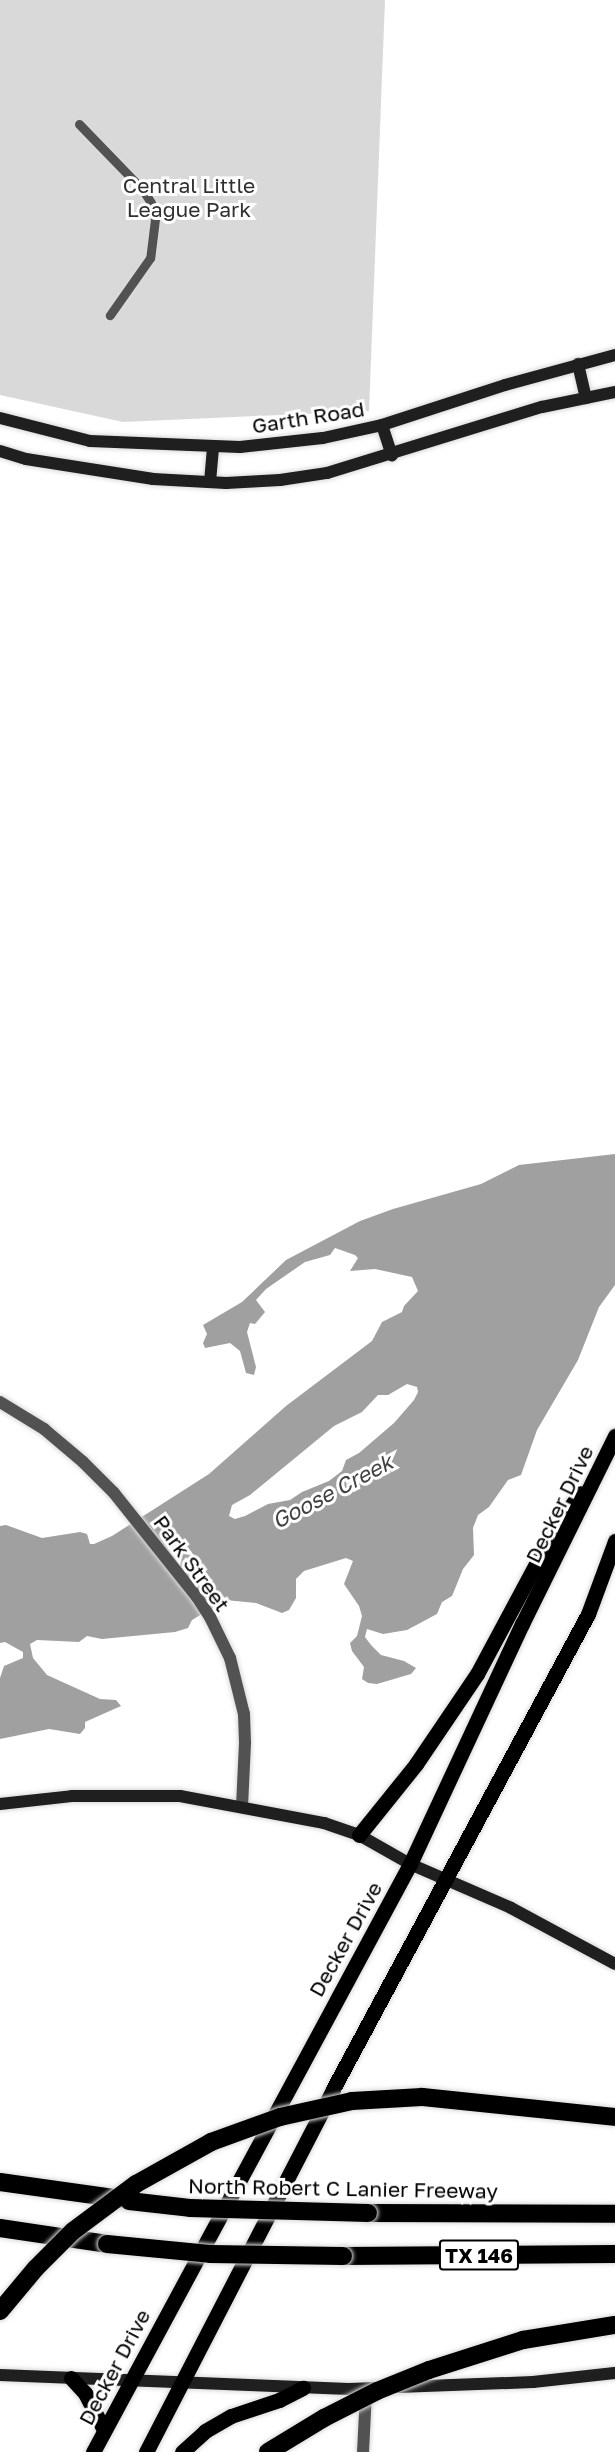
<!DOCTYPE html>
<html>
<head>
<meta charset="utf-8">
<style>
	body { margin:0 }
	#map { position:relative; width:615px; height:2452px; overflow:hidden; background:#fff; font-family:"Golos Text",sans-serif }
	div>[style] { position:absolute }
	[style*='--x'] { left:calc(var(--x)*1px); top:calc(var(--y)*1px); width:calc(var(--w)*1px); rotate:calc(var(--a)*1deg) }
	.green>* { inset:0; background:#d9d9d9 }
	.water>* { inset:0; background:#a0a0a0 }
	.roads { filter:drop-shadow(0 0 2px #dbdbdb) drop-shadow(0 0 2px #dbdbdb) }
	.pedestrian>* { height:9px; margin:-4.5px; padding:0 4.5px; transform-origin:4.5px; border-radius:4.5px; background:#525252 }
	.minor>* { height:12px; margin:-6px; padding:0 6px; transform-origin:6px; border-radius:6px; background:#525252 }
	.tertiary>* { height:12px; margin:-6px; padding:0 6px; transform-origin:6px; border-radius:6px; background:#525252 }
	.secondary>* { height:12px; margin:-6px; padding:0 6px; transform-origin:6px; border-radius:6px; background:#1f1f1f }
	.primary>* { height:15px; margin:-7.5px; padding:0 7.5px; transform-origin:7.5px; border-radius:7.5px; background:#000 }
	.motorway>* { height:18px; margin:-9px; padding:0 9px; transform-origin:9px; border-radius:9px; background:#000 }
	.bridges { filter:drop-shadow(0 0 2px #dbdbdb) drop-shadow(0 0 2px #dbdbdb) }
	.motorway-bridge>* { height:18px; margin:-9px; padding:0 9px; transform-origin:9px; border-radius:9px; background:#000 }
	span { translate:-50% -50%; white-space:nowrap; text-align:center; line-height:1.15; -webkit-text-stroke:6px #fff; paint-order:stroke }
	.shield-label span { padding:2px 4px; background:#fff; border:2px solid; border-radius:4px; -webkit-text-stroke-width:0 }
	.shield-label { font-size:20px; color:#000; font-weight:700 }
	.park-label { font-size:21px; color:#303030 }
	.street-label { font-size:21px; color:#000 }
	.water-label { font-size:22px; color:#414141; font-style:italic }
</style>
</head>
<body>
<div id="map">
	<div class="green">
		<div style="clip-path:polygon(0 0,385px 0,369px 411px,123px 422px,0 395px)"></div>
	</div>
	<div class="water">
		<div style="clip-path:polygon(evenodd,615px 1154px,615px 1285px,599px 1307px,578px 1360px,537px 1430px,521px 1475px,508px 1480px,489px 1507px,478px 1515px,473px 1528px,474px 1555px,463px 1569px,452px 1596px,442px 1602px,437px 1614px,407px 1630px,383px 1634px,367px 1629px,365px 1637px,371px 1645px,381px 1655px,404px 1661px,416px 1668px,411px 1674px,377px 1684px,368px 1683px,362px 1679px,364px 1667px,352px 1651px,350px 1643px,357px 1636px,362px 1616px,359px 1606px,344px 1584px,353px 1561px,346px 1558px,304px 1571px,296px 1579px,296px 1598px,289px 1610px,282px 1613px,256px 1603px,225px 1600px,192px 1620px,188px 1628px,175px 1632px,102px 1639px,87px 1636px,79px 1642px,37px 1640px,30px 1644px,33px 1658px,47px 1675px,100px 1699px,116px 1700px,121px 1706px,85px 1722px,85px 1728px,80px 1734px,49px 1729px,0 1739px,0 1678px,4px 1666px,23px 1658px,23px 1652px,5px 1642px,0 1643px,0 1526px,6px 1525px,42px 1538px,80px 1532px,87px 1534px,90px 1544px,94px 1544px,112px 1536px,209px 1474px,286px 1406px,372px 1341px,382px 1322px,402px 1312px,404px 1306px,418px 1291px,412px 1277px,375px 1269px,350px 1271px,358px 1258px,355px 1255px,335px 1248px,330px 1255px,305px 1262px,266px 1289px,256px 1300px,265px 1312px,255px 1324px,250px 1323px,247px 1332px,256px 1367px,254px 1375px,246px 1373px,240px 1351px,230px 1343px,205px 1348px,203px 1343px,207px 1334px,203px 1325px,242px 1302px,286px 1260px,360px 1221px,393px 1209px,481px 1184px,519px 1165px,615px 1154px,407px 1384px,417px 1387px,418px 1392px,414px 1400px,394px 1423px,359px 1453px,346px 1460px,342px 1471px,329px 1481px,302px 1492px,290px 1500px,268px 1504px,245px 1516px,235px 1519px,229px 1516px,232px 1505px,250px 1495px,334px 1426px,362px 1412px,378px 1395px,388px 1395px,407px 1384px)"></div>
	</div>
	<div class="roads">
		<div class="pedestrian">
			<div style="--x:79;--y:124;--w:92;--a:45.9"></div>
			<div style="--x:143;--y:190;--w:15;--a:58"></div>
			<div style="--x:151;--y:203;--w:16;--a:76"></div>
			<div style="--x:155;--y:219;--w:39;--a:97"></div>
			<div style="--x:150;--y:258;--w:70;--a:125.1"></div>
		</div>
		<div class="minor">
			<div style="--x:363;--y:2452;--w:59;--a:-87.1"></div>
		</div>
		<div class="tertiary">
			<div style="--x:0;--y:1402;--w:52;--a:31.5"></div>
			<div style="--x:44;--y:1429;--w:51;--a:40.2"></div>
			<div style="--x:83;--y:1462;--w:44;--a:45"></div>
			<div style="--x:114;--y:1493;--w:133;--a:51.4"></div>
			<div style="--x:197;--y:1597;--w:24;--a:57"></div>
			<div style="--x:210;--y:1617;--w:46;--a:64"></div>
			<div style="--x:230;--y:1658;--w:58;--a:76"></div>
			<div style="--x:244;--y:1714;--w:29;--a:88"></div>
			<div style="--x:245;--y:1743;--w:63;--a:92.7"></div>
		</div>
		<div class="secondary">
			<div style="--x:578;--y:364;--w:35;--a:77"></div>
			<div style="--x:0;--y:418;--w:93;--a:14.3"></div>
			<div style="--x:90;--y:441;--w:150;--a:2.3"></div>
			<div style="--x:240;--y:447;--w:83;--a:-6.2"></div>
			<div style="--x:323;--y:438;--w:60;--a:-12.4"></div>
			<div style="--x:382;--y:425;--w:129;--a:-18"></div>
			<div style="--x:505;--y:385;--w:114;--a:-15.3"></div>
			<div style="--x:382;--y:425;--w:32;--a:72"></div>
			<div style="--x:0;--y:451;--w:27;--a:17"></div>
			<div style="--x:26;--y:459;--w:129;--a:8.9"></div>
			<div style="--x:153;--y:479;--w:73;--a:3.1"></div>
			<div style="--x:226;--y:483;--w:54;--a:-3.2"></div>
			<div style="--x:280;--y:480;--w:48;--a:-8.5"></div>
			<div style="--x:327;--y:473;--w:225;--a:-17.1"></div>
			<div style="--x:542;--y:407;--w:75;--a:-11.6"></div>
			<div style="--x:210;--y:482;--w:36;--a:-85"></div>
			<div style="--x:0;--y:1804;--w:72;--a:-6.3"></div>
			<div style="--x:72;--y:1796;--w:108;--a:0"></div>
			<div style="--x:180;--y:1796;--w:147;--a:10.6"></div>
			<div style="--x:324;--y:1823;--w:37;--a:19"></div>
			<div style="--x:359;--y:1835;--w:59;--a:29.6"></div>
			<div style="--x:410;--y:1864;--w:110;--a:23.5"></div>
			<div style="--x:511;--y:1908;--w:118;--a:28.3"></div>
			<div style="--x:0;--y:2375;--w:349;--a:2.3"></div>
			<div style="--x:349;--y:2389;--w:28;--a:-2"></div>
			<div style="--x:398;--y:2387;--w:135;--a:-2.1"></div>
			<div style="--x:533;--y:2382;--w:82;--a:-6.3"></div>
		</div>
		<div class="primary">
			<div style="--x:359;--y:1835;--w:91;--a:-51.2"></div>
			<div style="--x:416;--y:1764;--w:109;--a:-55.9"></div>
			<div style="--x:477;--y:1674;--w:161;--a:-61.8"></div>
			<div style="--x:553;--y:1532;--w:47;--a:-55.3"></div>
			<div style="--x:71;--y:2378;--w:21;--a:47"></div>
			<div style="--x:85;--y:2393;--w:42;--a:62.8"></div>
			<div style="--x:93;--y:2452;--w:668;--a:-61.67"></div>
			<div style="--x:410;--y:1864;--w:265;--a:-65"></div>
			<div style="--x:522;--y:1624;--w:210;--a:-63.7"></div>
			<div style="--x:146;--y:2452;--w:408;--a:-62.7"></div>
			<div style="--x:333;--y:2089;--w:539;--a:-61.77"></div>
			<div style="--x:588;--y:1614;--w:78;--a:-69.7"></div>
			<div style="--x:182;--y:2452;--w:31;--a:-42"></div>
			<div style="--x:205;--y:2431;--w:30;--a:-30"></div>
			<div style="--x:231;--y:2416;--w:51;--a:-18.4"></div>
			<div style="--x:279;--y:2400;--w:27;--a:-27"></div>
		</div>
		<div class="motorway">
			<div style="--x:0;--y:2182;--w:129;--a:8"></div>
			<div style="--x:368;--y:2213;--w:247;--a:0.2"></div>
			<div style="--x:0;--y:2228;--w:108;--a:8.5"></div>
			<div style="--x:343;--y:2256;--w:272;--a:-0.4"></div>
		</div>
	</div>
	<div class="bridges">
		<div class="motorway-bridge">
			<div style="--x:129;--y:2201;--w:61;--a:6.5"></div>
			<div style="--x:190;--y:2208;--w:178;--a:1.6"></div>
			<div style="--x:107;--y:2244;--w:103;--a:5.5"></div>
			<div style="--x:210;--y:2254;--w:133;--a:0.9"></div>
			<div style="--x:0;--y:2311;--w:56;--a:-50.1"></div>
			<div style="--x:36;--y:2268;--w:52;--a:-45"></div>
			<div style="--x:73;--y:2231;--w:79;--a:-36.7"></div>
			<div style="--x:136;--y:2184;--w:86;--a:-29.2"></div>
			<div style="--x:211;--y:2142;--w:73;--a:-19.9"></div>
			<div style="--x:280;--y:2117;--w:74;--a:-12.5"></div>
			<div style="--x:352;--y:2101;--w:70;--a:-3.3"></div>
			<div style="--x:422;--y:2097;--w:194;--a:5.9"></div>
			<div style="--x:268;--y:2452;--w:66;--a:-31.3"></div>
			<div style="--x:324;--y:2418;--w:59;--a:-27"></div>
			<div style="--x:377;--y:2391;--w:56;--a:-22"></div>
			<div style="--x:429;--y:2370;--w:99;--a:-17.7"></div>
			<div style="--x:523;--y:2340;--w:93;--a:-9.3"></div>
		</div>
	</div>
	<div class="shield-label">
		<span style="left:479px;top:2255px">TX 146</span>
	</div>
	<div class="park-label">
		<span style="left:189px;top:197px">Central Little<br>League Park</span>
	</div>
	<div class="street-label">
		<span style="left:308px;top:417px;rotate:-9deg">Garth Road</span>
		<span style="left:559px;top:1504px;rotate:-64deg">Decker Drive</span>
		<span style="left:192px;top:1563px;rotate:54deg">Park Street</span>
		<span style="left:345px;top:1939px;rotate:-61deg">Decker Drive</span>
		<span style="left:343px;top:2188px;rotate:1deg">North Robert C Lanier Freeway</span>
		<span style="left:114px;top:2367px;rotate:-62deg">Decker Drive</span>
	</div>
	<div class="water-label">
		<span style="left:332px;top:1491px;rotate:-28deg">Goose Creek</span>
	</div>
</div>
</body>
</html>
